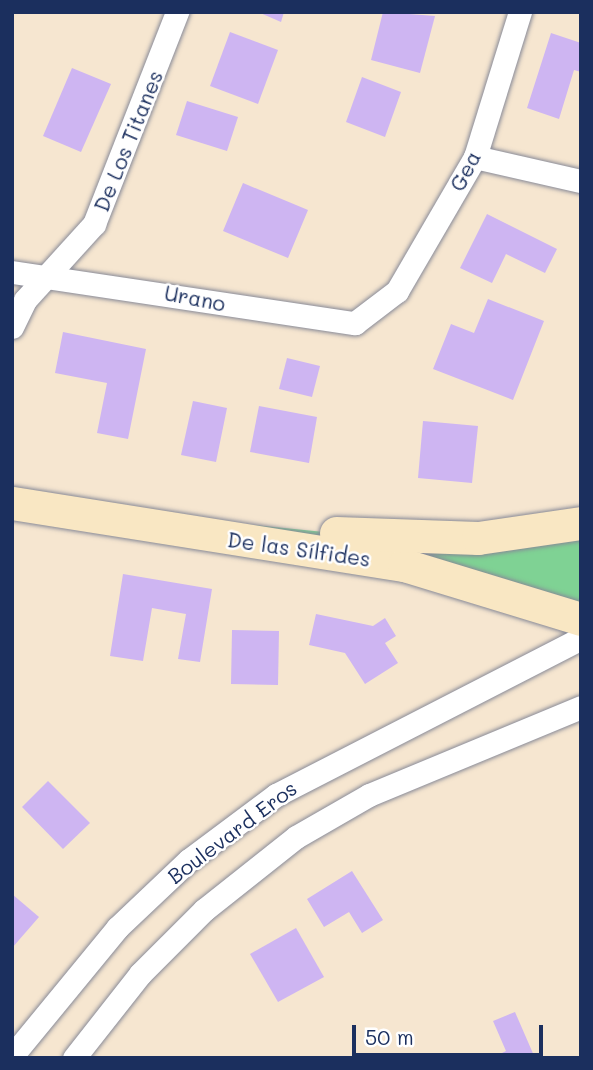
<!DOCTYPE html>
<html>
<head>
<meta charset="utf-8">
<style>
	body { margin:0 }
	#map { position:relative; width:593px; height:1070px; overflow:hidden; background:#f6e6d0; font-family:Mali,sans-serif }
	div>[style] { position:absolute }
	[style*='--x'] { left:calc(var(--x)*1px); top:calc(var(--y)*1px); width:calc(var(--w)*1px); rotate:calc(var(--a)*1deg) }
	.green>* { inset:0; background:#7fd294 }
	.building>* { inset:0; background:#ceb5f2 }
	.roads { filter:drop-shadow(0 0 2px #888a97) drop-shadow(0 0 2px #888a97) }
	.minor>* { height:23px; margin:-11.5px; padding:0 11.5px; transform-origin:11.5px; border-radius:11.5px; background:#fff }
	.secondary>* { height:33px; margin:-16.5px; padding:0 16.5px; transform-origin:16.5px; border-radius:16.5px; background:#f9e7c3 }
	span { translate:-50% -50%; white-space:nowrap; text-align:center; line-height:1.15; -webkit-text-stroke:5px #fff; paint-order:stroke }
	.street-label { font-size:21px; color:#1b2f5e }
	.frame { position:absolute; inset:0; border:14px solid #1b2f5e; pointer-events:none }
	.scale { position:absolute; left:352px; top:1025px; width:191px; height:32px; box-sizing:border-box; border:4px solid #1b2f5e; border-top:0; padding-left:9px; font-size:21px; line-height:24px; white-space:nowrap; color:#1b2f5e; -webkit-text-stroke:5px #fff; paint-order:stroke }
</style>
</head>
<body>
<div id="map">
	<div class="green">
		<div style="clip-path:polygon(223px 522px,404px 540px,581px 523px,581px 620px)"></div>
	</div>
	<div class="building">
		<div style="clip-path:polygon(258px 12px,284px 12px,281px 22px)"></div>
		<div style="clip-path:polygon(383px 12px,435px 16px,420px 73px,371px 60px)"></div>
		<div style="clip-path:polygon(230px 32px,278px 50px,258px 104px,210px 86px)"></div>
		<div style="clip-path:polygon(551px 33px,581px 43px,581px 72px,574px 70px,559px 119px,527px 108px)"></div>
		<div style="clip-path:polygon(72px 68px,111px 84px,81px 152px,43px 136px)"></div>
		<div style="clip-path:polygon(362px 77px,401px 92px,385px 137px,346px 122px)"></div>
		<div style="clip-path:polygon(187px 101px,238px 117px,227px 151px,176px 135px)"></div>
		<div style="clip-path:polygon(243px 183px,308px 210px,288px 258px,223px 231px)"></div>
		<div style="clip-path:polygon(487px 214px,557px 249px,545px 273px,506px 254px,492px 283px,460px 268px)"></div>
		<div style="clip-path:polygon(488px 299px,544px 321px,513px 400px,433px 369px,451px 324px,474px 333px)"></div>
		<div style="clip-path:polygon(63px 332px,146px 349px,128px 439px,97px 433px,107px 383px,55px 373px)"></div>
		<div style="clip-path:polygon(287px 358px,320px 366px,312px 397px,279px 389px)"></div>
		<div style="clip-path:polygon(193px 401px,227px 408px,216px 462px,181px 455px)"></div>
		<div style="clip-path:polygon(259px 406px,317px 417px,309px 463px,250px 452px)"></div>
		<div style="clip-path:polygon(423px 421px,478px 426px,472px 483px,418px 478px)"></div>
		<div style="clip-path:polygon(123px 574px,212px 589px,200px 662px,178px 659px,186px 614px,152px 608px,143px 661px,110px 656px)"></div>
		<div style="clip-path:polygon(316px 614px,373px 626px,385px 618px,396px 636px,385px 643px,398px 663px,365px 684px,345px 653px,309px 645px)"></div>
		<div style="clip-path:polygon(232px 630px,279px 631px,278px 685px,231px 684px)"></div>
		<div style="clip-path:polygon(48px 781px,90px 823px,63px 849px,22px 807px)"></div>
		<div style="clip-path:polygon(352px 871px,383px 920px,362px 933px,349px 912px,324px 927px,307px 899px)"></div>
		<div style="clip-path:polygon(12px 894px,39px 917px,12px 948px)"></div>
		<div style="clip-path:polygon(296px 928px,324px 977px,278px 1002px,250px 954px)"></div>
		<div style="clip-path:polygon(515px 1012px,535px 1058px,492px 1058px,506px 1051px,493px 1021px)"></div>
	</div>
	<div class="roads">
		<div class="minor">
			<div style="--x:475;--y:157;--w:109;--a:12.8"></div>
			<div style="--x:12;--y:272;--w:347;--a:8.5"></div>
			<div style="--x:355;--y:323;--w:53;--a:-37.3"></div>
			<div style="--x:397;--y:291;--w:155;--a:-59.8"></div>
			<div style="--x:475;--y:157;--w:152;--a:-72.8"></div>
			<div style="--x:12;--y:327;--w:30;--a:-64"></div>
			<div style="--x:25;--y:300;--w:103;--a:-47.8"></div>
			<div style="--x:94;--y:224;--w:228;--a:-68.6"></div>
			<div style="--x:12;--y:1056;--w:166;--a:-50.6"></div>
			<div style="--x:117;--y:928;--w:99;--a:-43.4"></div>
			<div style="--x:189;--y:860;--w:109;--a:-36.8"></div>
			<div style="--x:276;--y:795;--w:343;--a:-27.2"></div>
			<div style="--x:74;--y:1058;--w:107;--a:-51.8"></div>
			<div style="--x:140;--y:974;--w:91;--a:-45"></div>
			<div style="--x:204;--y:910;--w:117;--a:-38.4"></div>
			<div style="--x:296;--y:837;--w:84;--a:-29.9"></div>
			<div style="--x:369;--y:795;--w:230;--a:-22.5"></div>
		</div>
		<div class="secondary">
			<div style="--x:12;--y:503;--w:397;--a:9"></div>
			<div style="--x:404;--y:565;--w:185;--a:17"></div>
			<div style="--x:336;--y:533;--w:142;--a:2"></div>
			<div style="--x:478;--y:538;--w:104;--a:-8.3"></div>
		</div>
	</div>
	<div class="street-label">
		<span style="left:128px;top:141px;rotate:-68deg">De Los Titanes</span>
		<span style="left:465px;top:171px;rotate:-63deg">Gea</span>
		<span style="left:195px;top:298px;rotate:11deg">Urano</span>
		<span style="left:299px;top:549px;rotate:8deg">De las Sílfides</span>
		<span style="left:232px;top:832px;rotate:-37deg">Boulevard Eros</span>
	</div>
	<div class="frame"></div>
	<div class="scale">50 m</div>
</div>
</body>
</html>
